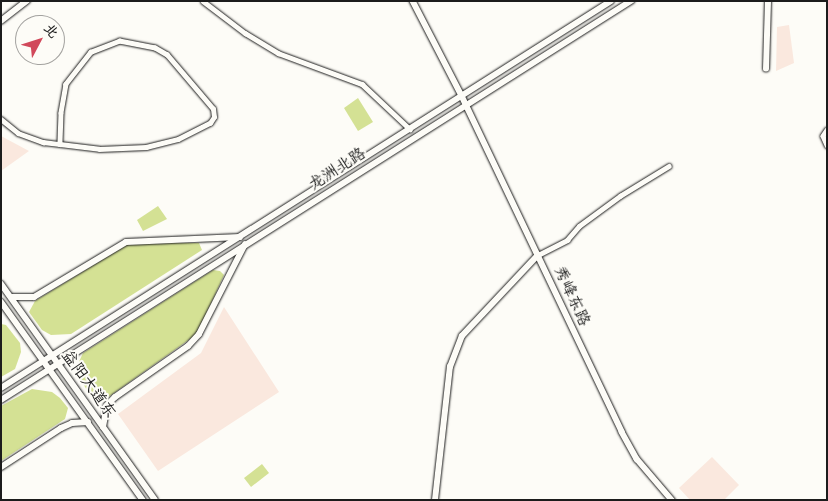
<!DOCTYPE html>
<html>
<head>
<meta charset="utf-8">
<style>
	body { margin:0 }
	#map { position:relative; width:828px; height:501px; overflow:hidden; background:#fdfcf7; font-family:"Architects Daughter","LXGW WenKai TC",sans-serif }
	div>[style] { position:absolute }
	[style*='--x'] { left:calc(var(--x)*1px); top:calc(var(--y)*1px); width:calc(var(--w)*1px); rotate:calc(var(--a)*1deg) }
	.built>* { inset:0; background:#fae8de }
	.green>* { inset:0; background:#d4e194 }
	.roads { filter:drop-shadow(0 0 1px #1c1c1c) drop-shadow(0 0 1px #1c1c1c) }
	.street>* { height:4.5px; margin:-2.25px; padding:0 2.25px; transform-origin:2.25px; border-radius:2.25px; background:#fdfcf7 }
	.secondary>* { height:5.5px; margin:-2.75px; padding:0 2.75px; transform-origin:2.75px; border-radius:2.75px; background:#fdfcf7 }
	.primary>* { height:6px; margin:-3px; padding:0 3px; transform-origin:3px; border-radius:3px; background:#fdfcf7 }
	span { translate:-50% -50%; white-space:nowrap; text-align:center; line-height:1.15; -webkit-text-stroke:4px #fdfcf7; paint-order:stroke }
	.street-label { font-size:16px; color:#1c1c1c }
	.frame { position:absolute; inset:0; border:2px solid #1c1c1c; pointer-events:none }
	.north { position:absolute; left:15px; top:15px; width:50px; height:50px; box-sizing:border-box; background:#fdfcf7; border:1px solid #a3a29f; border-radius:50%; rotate:50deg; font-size:14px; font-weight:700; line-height:20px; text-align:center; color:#1c1c1c }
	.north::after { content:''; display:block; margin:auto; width:18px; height:22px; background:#d1495b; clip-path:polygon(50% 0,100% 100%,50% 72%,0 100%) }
</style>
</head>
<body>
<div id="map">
	<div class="built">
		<div style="clip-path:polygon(789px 25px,794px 63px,776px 71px,777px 27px)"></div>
		<div style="clip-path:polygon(1px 136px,29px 151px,1px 171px)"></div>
		<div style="clip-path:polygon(224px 307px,279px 392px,158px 471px,118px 414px,201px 353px)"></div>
		<div style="clip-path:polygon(712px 457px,739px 485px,724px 500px,690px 500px,679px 488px)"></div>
	</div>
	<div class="green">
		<div style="clip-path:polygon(358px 98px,373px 122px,358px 131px,344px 108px)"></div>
		<div style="clip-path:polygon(158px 206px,167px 219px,143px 231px,137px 220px)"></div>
		<div style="clip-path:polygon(143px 242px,199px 243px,202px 250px,71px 334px,51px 335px,42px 330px,29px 312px,35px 301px,128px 244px)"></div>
		<div style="clip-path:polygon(213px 270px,220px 271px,224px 275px,197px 334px,100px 403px,94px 402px,78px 375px,78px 364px,83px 353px)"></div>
		<div style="clip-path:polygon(1px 324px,6px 325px,20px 343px,21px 352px,15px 369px,1px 377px)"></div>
		<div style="clip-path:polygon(32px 389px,52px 392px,60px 398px,68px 408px,65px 419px,1px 461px,1px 406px)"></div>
		<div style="clip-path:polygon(262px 464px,269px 473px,251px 487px,244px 478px)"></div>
	</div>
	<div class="roads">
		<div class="street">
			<div style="--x:203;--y:1;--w:53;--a:37.3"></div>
			<div style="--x:245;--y:33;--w:39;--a:31"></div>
			<div style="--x:278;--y:53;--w:90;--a:20.3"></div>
			<div style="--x:362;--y:84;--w:66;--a:43.2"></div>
			<div style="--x:1;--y:119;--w:22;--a:39"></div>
			<div style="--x:18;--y:133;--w:27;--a:20"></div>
			<div style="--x:43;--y:142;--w:17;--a:7"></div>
			<div style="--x:60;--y:144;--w:39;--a:7"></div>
			<div style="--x:99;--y:149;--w:47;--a:-2.4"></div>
			<div style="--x:146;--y:147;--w:33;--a:-14"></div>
			<div style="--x:178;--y:139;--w:36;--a:-27"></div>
			<div style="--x:210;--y:123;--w:7;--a:-56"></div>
			<div style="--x:214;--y:117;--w:8;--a:-97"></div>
			<div style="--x:213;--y:109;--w:71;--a:-130.4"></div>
			<div style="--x:167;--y:55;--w:14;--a:-150"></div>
			<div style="--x:155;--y:48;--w:36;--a:-169"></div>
			<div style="--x:120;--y:41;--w:31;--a:159"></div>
			<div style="--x:91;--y:52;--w:41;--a:128"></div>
			<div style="--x:66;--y:84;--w:29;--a:100"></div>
			<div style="--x:61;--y:113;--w:31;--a:92"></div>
			<div style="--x:827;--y:130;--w:7;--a:124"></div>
			<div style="--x:823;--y:136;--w:10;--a:66"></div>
			<div style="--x:538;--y:255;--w:33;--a:-27"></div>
			<div style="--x:567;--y:240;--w:18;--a:-49"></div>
			<div style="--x:579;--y:226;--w:51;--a:-36.2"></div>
			<div style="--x:620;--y:196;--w:57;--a:-31.5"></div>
		</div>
		<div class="secondary">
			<div style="--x:413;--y:1;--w:107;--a:62.7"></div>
			<div style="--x:462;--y:96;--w:372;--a:64.5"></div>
			<div style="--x:622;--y:432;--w:31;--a:61"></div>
			<div style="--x:637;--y:459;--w:54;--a:49.5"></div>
			<div style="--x:1;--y:21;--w:33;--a:-38"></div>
			<div style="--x:766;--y:69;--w:68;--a:-88.3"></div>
			<div style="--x:1;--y:388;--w:722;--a:-32.39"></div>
			<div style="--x:1;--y:400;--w:746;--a:-32.35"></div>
			<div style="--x:435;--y:500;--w:134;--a:-83.6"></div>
			<div style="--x:450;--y:367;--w:33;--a:-69"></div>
			<div style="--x:462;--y:336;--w:111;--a:-46.8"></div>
		</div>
		<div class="primary">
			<div style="--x:1;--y:284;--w:265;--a:54.5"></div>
			<div style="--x:11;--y:297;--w:23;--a:0"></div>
			<div style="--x:34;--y:297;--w:107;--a:-30.9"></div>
			<div style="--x:126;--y:242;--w:114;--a:-2.5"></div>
			<div style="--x:1;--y:302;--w:244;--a:54.4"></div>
			<div style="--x:103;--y:427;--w:22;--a:-80"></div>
			<div style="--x:107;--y:405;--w:11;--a:-45"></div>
			<div style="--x:115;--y:397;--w:89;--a:-34.9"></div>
			<div style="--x:188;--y:346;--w:16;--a:-47"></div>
			<div style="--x:199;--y:334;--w:101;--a:-62.9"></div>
			<div style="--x:1;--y:467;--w:72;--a:-33"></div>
			<div style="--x:61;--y:428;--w:12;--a:-24"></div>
			<div style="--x:72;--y:423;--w:16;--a:-4"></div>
		</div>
	</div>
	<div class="street-label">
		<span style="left:337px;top:169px;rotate:-33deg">龙洲北路</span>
		<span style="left:572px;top:296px;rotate:65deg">秀峰东路</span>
		<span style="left:89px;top:384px;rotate:54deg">益阳大道东</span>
	</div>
	<div class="frame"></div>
	<div class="north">北</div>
</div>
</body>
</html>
